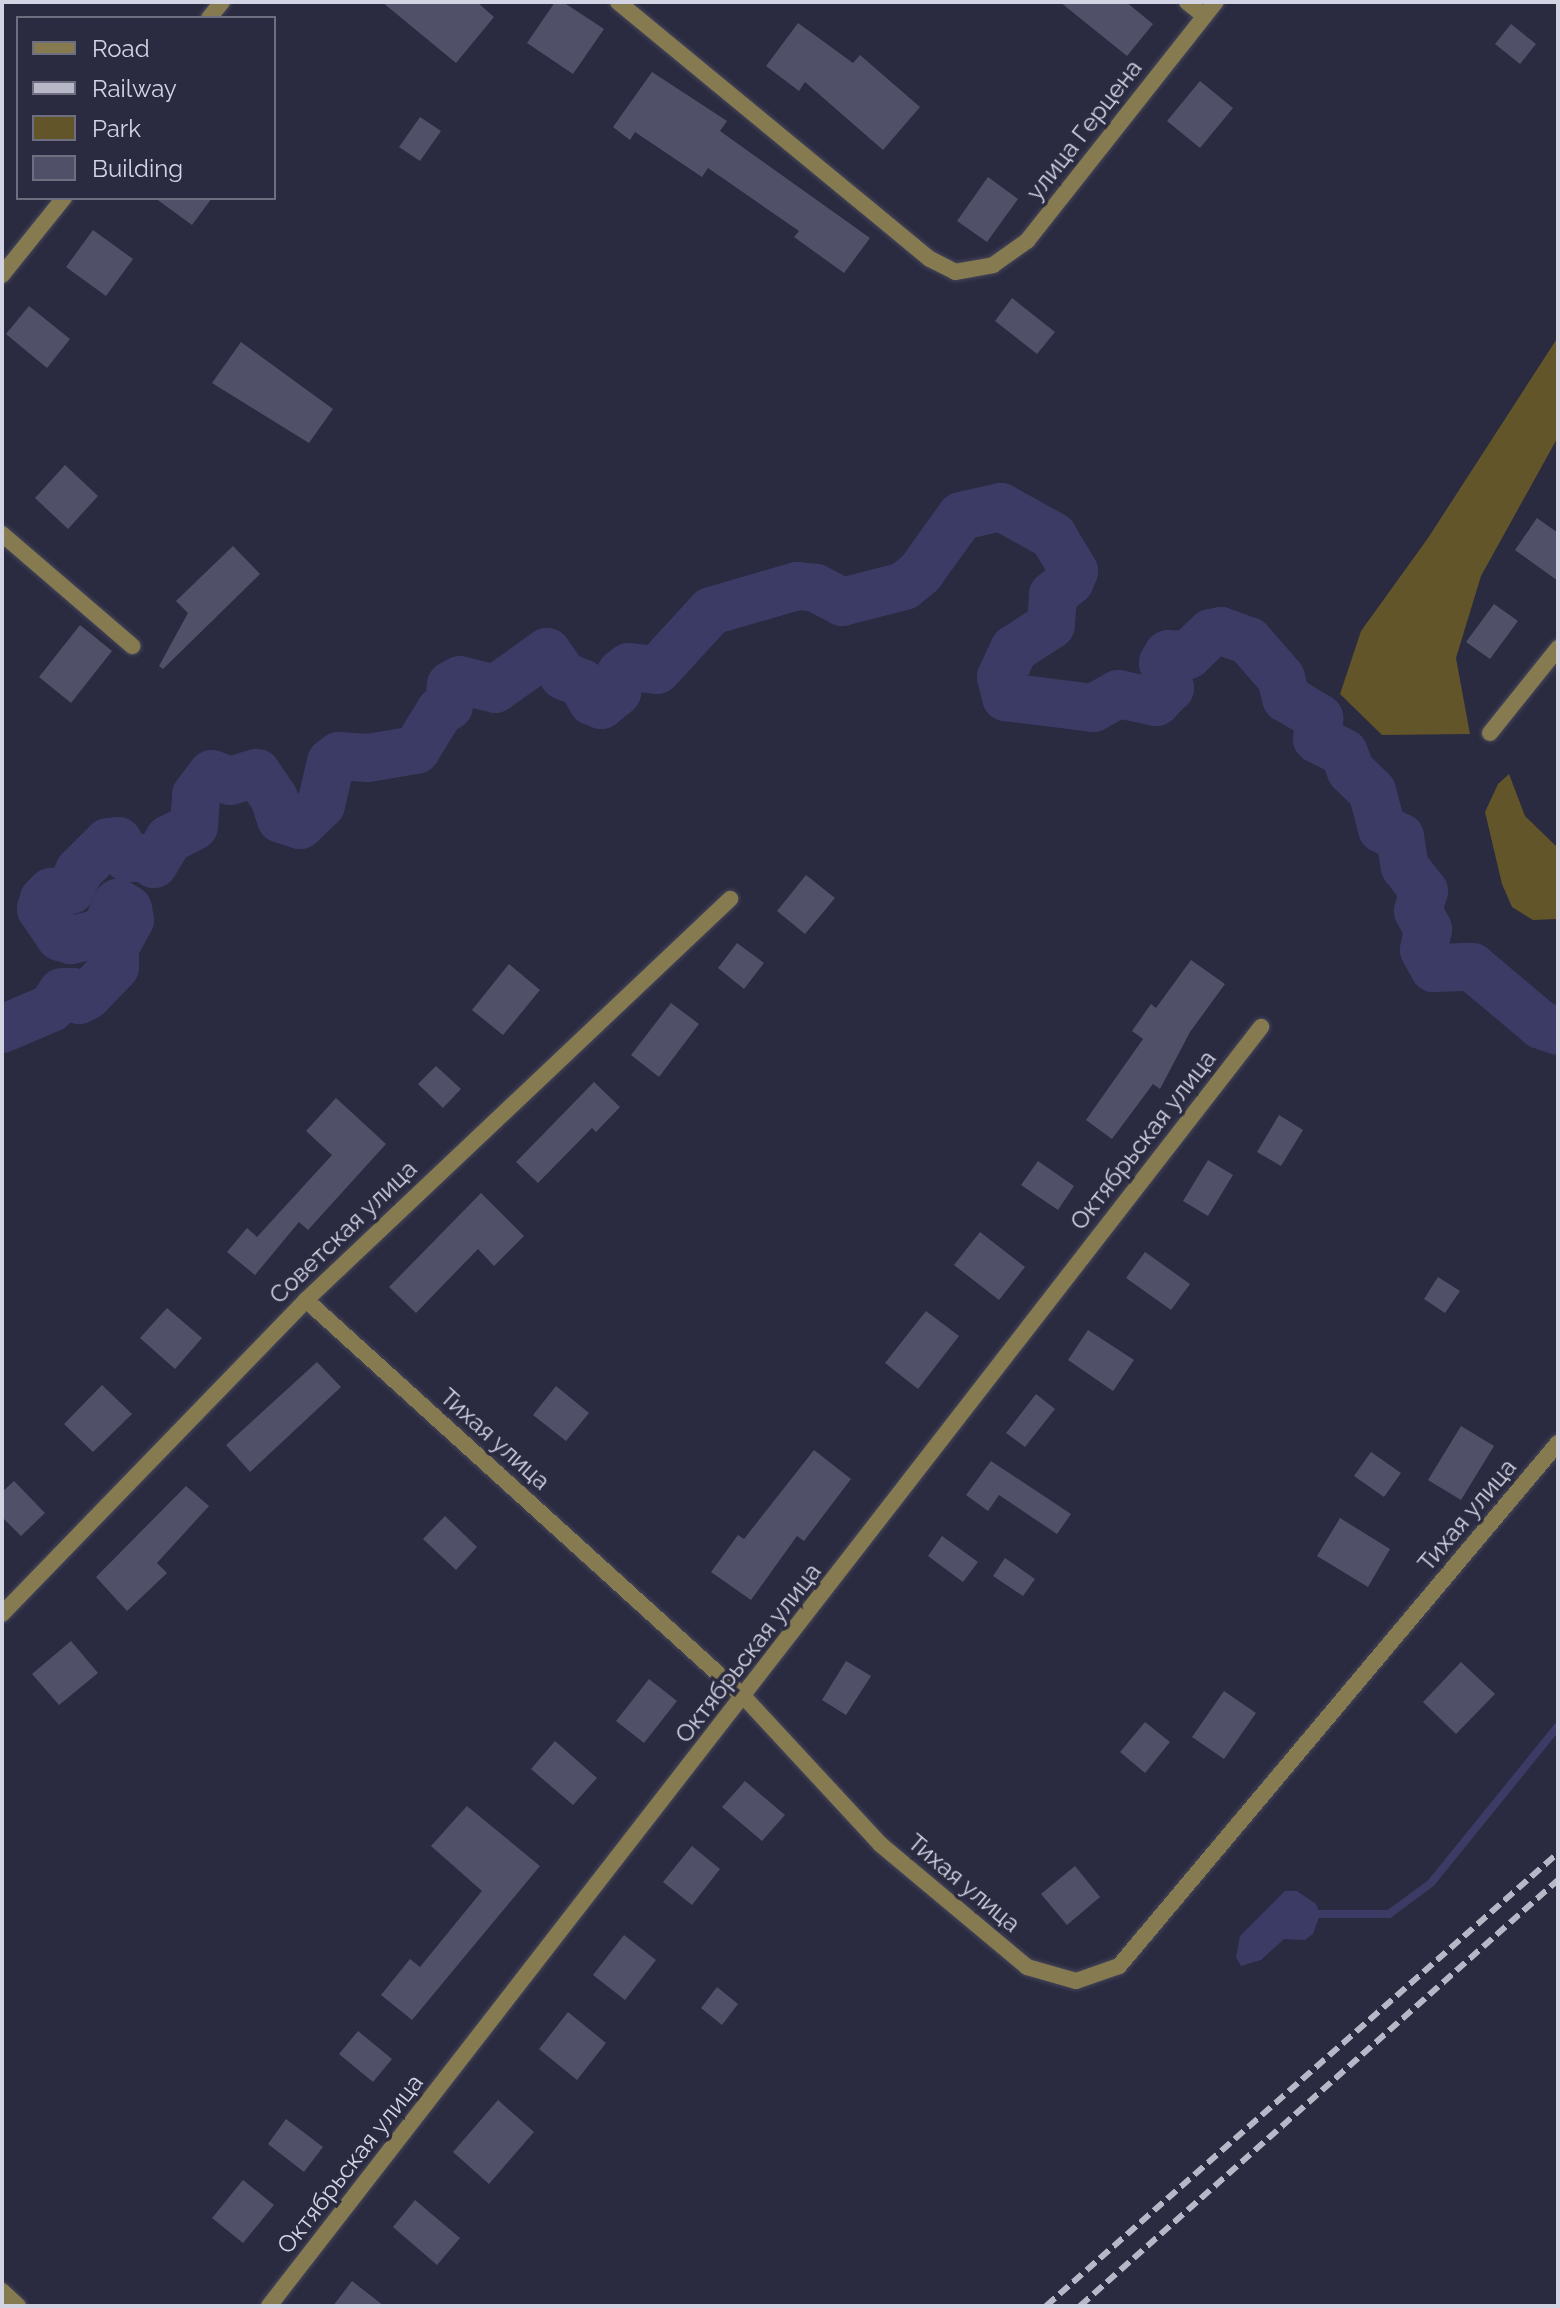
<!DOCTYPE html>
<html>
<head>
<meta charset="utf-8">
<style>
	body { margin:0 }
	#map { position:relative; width:1560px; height:2308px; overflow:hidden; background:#2a2a40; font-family:Raleway,sans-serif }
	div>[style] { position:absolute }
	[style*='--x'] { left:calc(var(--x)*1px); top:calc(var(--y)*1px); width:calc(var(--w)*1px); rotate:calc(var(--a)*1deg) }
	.green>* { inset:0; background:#615529 }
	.water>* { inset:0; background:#3b3b65 }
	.stream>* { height:8px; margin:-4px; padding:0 4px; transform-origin:4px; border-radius:4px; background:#3b3b65 }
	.river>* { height:48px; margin:-24px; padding:0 24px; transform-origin:24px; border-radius:24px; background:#3b3b65 }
	.building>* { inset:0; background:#505169 }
	.roads { filter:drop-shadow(0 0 2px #45455a) drop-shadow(0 0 2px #45455a) }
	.minor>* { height:16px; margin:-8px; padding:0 8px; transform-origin:8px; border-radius:8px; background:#867a51 }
	.rail>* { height:6px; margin-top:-3px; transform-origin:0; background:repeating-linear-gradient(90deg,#b7b7c8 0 12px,transparent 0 18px) }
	span { translate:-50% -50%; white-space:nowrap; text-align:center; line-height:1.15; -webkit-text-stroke:7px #2a2a40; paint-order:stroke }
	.street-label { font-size:24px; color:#d3d4e3 }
	.frame { position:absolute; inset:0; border:4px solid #d3d4e3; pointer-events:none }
	.legend { position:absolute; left:16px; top:16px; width:260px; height:184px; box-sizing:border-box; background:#2a2a40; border:2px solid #6e6e81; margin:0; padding:10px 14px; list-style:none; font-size:24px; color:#d3d4e3 }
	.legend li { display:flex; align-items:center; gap:16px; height:40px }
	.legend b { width:40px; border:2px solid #6e6e81 }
</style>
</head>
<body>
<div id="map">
	<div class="green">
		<div style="clip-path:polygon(1558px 337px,1558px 437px,1481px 576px,1456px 658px,1470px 734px,1382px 735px,1340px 694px,1361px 631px,1428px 538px)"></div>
		<div style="clip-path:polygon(1509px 774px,1525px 816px,1558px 848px,1558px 919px,1533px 920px,1512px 907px,1502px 884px,1485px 812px,1498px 784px)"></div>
	</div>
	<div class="water">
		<div style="clip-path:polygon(1285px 1891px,1297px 1891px,1316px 1904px,1320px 1914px,1313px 1934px,1305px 1940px,1284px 1939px,1261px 1960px,1241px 1966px,1236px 1957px,1240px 1936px)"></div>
	</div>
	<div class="stream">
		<div style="--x:1320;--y:1914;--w:69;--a:0"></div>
		<div style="--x:1389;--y:1914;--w:52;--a:-36.4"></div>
		<div style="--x:1431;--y:1883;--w:202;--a:-51"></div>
	</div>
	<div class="river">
		<div style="--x:2;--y:1029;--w:53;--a:-23.2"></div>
		<div style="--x:51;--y:1008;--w:19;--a:-55"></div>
		<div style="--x:62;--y:992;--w:11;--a:0"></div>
		<div style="--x:73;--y:992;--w:10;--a:53"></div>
		<div style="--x:79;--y:1000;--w:9;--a:-27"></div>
		<div style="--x:87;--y:996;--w:40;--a:-46"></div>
		<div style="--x:115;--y:967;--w:20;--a:-90"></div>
		<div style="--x:115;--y:947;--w:31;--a:-61"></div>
		<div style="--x:130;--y:920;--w:11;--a:-100"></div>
		<div style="--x:128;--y:909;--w:12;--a:-149"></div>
		<div style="--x:118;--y:903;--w:32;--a:116"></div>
		<div style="--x:104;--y:932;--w:34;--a:166"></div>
		<div style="--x:71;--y:940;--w:11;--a:-165"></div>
		<div style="--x:60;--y:937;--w:34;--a:-124"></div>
		<div style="--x:41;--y:909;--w:10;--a:-73"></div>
		<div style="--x:44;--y:899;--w:10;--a:-45"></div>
		<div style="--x:51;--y:892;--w:20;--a:-6"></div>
		<div style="--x:71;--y:890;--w:21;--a:-67"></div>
		<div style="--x:79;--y:871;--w:41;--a:-45"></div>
		<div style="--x:108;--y:842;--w:10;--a:-6"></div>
		<div style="--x:118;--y:841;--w:20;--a:60"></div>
		<div style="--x:128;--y:858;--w:19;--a:0"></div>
		<div style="--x:147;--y:858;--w:9;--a:41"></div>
		<div style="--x:154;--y:864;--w:29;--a:-59"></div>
		<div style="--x:169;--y:839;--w:28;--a:-27"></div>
		<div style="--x:194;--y:826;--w:31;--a:-86"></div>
		<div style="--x:196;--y:795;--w:26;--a:-53"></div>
		<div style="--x:212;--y:774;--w:19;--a:21"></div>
		<div style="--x:230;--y:781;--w:28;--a:-17"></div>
		<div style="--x:257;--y:773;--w:30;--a:56"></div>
		<div style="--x:274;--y:798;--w:22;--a:72"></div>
		<div style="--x:281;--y:819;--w:20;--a:18"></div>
		<div style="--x:300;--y:825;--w:29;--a:-44"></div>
		<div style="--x:321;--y:805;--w:44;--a:-76.9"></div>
		<div style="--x:331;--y:762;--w:10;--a:-37"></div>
		<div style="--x:339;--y:756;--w:29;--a:4"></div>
		<div style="--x:368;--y:758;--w:49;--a:-9.5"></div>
		<div style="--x:416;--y:750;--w:46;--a:-58.4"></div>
		<div style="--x:440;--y:711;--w:10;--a:-29"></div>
		<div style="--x:449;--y:706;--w:21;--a:-85"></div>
		<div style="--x:451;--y:685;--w:10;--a:-29"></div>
		<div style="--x:460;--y:680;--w:36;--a:14"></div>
		<div style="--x:495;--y:689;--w:64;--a:-35.4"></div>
		<div style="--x:547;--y:652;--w:29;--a:55"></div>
		<div style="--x:564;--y:676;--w:19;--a:21"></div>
		<div style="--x:582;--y:683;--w:21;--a:61"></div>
		<div style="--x:592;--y:701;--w:10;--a:24"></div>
		<div style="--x:601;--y:705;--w:21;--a:-39"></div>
		<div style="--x:617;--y:692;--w:19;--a:-78"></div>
		<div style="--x:621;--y:673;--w:10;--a:-37"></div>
		<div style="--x:629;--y:667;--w:28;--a:6"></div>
		<div style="--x:657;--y:670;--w:80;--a:-47.5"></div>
		<div style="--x:711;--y:611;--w:90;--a:-16.2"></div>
		<div style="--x:797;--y:586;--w:19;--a:6"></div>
		<div style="--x:816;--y:588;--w:30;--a:28"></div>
		<div style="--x:842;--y:602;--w:64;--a:-14.5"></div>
		<div style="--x:904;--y:586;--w:21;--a:-39"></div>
		<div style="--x:920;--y:573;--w:70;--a:-54.3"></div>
		<div style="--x:961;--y:516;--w:41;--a:-12.7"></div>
		<div style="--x:1001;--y:507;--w:60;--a:29.1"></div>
		<div style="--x:1053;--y:536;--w:41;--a:59"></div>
		<div style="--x:1074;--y:571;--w:11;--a:112"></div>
		<div style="--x:1070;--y:581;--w:22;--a:141"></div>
		<div style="--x:1053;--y:595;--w:30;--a:94"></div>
		<div style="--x:1051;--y:625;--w:44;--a:147"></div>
		<div style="--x:1014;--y:649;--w:31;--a:115"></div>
		<div style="--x:1001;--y:677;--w:21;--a:76"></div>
		<div style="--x:1006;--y:697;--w:88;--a:7.2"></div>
		<div style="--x:1093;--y:708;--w:29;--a:-29"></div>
		<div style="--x:1118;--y:694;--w:39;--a:12"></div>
		<div style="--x:1156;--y:702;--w:20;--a:-45"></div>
		<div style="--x:1170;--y:688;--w:26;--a:-106"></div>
		<div style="--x:1163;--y:663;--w:10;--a:-61"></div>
		<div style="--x:1168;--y:654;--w:20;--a:3"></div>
		<div style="--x:1188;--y:655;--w:32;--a:-44"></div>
		<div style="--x:1211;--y:633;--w:10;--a:-11"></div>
		<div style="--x:1221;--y:631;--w:30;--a:20"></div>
		<div style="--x:1249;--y:641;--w:49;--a:49.1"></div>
		<div style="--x:1281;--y:678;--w:21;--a:76"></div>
		<div style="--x:1286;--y:698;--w:39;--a:31"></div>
		<div style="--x:1319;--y:718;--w:21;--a:95"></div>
		<div style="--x:1317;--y:739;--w:30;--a:27"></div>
		<div style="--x:1344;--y:753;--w:19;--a:69"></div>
		<div style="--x:1351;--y:771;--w:29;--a:44"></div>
		<div style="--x:1372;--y:791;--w:39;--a:75"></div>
		<div style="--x:1382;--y:829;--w:20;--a:24"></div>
		<div style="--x:1400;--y:837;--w:30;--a:81"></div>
		<div style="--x:1405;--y:867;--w:31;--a:52"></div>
		<div style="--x:1424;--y:891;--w:21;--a:107"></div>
		<div style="--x:1418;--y:911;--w:21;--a:61"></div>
		<div style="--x:1428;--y:929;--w:21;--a:101"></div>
		<div style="--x:1424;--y:950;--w:21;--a:61"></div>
		<div style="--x:1434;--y:968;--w:38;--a:-2"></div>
		<div style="--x:1472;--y:967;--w:90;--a:40"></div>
		<div style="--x:1541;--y:1025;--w:18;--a:19"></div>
	</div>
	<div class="building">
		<div style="clip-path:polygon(382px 2px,477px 2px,494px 17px,456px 63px)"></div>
		<div style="clip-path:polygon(555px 2px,563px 2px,604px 29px,573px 74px,527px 43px)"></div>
		<div style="clip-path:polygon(1060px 2px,1126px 2px,1153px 24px,1127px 56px)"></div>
		<div style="clip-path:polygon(798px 23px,853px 63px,860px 55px,920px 107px,883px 150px,805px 82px,799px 91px,766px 66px)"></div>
		<div style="clip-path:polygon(1511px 24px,1536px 44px,1520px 64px,1495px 44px)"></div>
		<div style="clip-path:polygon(652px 72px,727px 121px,720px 131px,870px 238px,844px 273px,794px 237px,799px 231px,708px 168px,702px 177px,635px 132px,630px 140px,613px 127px)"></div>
		<div style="clip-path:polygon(1200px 81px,1233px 108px,1200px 148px,1167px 121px)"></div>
		<div style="clip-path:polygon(420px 117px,441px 131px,420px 161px,399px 147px)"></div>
		<div style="clip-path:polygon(988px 177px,1018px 199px,987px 242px,957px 221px)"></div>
		<div style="clip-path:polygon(155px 198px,212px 198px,192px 225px)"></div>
		<div style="clip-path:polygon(93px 230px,133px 259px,106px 296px,66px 267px)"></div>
		<div style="clip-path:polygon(1012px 298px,1055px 332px,1037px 354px,995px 321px)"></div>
		<div style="clip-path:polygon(29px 306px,70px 339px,47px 368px,6px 334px)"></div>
		<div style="clip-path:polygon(241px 342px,333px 409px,309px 443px,212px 383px)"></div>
		<div style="clip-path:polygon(65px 465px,98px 496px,68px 529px,35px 498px)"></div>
		<div style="clip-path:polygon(1537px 518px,1558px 533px,1558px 581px,1515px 550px)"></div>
		<div style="clip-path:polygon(233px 546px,260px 574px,163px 669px,159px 666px,188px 613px,176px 601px)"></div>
		<div style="clip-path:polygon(1494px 604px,1518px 621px,1490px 659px,1466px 642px)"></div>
		<div style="clip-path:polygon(80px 625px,112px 651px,71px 703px,39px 677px)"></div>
		<div style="clip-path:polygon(806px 875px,835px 898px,805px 934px,777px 911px)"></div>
		<div style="clip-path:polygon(737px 943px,764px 963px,744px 989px,718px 968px)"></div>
		<div style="clip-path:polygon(1191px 960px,1225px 984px,1190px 1032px,1160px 1089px,1153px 1084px,1112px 1139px,1086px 1120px,1143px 1039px,1132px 1031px,1151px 1004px,1156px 1008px)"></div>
		<div style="clip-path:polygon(509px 964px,540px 990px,503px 1035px,472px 1010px)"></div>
		<div style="clip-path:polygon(671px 1003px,699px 1024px,659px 1077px,631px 1055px)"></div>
		<div style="clip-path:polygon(436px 1066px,461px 1089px,443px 1108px,418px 1084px)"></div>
		<div style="clip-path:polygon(594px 1082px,620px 1107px,596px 1132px,592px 1128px,538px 1183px,516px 1162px)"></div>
		<div style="clip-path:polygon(336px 1098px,386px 1144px,308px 1230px,299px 1222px,255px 1275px,227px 1252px,247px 1228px,257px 1237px,332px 1155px,306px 1131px)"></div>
		<div style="clip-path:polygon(1279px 1115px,1303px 1130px,1281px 1166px,1257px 1152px)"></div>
		<div style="clip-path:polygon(1208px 1160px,1233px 1175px,1208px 1216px,1183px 1201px)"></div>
		<div style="clip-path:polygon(1038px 1161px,1074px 1186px,1058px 1210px,1021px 1185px)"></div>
		<div style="clip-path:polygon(481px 1193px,524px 1236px,494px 1266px,478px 1249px,416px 1313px,389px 1287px)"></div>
		<div style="clip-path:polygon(980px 1232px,1025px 1267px,999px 1300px,954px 1265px)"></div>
		<div style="clip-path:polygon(1145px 1252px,1190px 1284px,1171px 1310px,1126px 1278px)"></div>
		<div style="clip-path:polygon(1438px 1277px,1460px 1291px,1445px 1313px,1424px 1299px)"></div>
		<div style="clip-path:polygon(167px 1308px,202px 1338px,175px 1369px,140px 1338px)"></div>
		<div style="clip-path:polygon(926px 1311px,959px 1336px,918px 1389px,885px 1363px)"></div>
		<div style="clip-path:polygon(1088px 1330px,1134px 1360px,1113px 1391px,1068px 1360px)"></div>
		<div style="clip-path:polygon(317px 1362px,341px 1387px,250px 1472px,226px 1445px)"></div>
		<div style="clip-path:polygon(102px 1385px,132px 1414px,93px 1452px,64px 1424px)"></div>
		<div style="clip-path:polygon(556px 1386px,589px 1413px,566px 1441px,533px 1415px)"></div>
		<div style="clip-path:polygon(1036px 1394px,1055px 1409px,1025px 1447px,1006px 1433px)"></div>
		<div style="clip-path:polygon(1461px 1426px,1494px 1446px,1461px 1500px,1428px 1480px)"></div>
		<div style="clip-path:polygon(814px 1450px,851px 1479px,804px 1541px,797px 1536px,751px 1600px,711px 1572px,738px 1535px,744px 1539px)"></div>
		<div style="clip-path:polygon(1371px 1452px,1401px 1473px,1384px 1497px,1354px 1476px)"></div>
		<div style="clip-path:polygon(991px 1461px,1071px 1514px,1057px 1534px,999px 1495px,988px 1511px,966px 1495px)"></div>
		<div style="clip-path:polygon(14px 1481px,45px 1513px,21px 1536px,2px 1517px,2px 1492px)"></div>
		<div style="clip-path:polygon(186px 1486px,209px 1506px,157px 1563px,167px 1573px,127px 1611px,96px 1577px)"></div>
		<div style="clip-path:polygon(445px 1516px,477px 1547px,456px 1570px,423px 1539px)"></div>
		<div style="clip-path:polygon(1340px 1518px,1390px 1549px,1368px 1587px,1317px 1556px)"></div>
		<div style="clip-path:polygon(942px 1536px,978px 1562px,963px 1582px,928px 1556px)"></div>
		<div style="clip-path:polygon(1005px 1558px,1035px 1579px,1023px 1596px,993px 1576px)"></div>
		<div style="clip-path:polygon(71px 1641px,98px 1673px,59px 1705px,32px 1674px)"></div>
		<div style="clip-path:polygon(846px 1661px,871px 1676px,846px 1715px,822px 1700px)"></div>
		<div style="clip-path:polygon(1461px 1662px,1495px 1694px,1456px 1734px,1423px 1702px)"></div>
		<div style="clip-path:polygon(649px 1679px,677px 1701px,644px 1743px,616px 1721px)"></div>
		<div style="clip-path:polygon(1224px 1691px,1256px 1713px,1224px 1759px,1192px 1737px)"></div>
		<div style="clip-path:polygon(1145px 1722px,1170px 1742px,1145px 1773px,1120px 1752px)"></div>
		<div style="clip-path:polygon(555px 1741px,597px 1778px,573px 1805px,531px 1769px)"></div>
		<div style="clip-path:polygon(745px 1781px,785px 1815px,762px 1841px,722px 1807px)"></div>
		<div style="clip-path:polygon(467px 1806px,540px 1866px,412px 2020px,381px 1995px,410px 1959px,420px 1967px,482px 1891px,431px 1846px)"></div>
		<div style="clip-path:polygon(692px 1846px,720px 1869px,692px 1905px,663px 1882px)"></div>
		<div style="clip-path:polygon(1075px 1866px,1100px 1897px,1067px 1925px,1041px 1894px)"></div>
		<div style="clip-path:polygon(624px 1935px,656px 1960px,625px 2000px,593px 1975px)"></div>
		<div style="clip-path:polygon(717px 1987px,738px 2004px,722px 2025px,701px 2008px)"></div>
		<div style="clip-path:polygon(568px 2012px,606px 2043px,577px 2080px,539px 2049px)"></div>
		<div style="clip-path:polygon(358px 2031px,392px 2059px,373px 2082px,339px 2054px)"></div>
		<div style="clip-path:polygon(498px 2100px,534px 2132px,489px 2184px,453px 2152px)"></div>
		<div style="clip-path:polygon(286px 2119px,323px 2147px,304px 2172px,268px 2144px)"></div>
		<div style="clip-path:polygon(243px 2180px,274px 2205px,243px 2243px,212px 2218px)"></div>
		<div style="clip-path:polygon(415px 2200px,460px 2238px,437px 2265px,393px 2227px)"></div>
		<div style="clip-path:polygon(352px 2281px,384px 2306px,333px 2306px)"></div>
	</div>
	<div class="roads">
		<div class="minor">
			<div style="--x:618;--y:2;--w:404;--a:39.5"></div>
			<div style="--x:930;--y:259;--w:28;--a:27"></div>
			<div style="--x:955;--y:272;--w:39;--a:-10"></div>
			<div style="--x:993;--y:265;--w:42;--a:-35.2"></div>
			<div style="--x:1027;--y:241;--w:305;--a:-51.7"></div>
			<div style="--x:1187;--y:2;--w:22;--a:39"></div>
			<div style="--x:209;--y:18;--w:21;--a:-51"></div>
			<div style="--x:2;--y:275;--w:99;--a:-51.2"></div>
			<div style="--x:2;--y:534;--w:172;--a:40.7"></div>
			<div style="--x:1490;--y:733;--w:109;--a:-51.3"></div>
			<div style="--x:306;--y:1300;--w:593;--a:42.2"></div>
			<div style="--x:745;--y:1698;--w:199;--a:47.2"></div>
			<div style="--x:880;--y:1844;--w:192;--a:39.9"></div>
			<div style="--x:1027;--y:1967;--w:51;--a:15.9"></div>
			<div style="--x:1076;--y:1981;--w:46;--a:-19.2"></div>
			<div style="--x:1119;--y:1966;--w:683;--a:-49.99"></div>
			<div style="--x:2;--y:1614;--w:437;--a:-45.9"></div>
			<div style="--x:306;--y:1300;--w:584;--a:-43.4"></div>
			<div style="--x:2;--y:2291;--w:22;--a:43"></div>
			<div style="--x:269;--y:2306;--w:1619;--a:-52.2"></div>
		</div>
	</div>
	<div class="rail">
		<div style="--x:1046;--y:2306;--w:684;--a:-41.5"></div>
		<div style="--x:1080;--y:2306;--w:640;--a:-41.71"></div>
	</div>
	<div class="street-label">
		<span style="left:1084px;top:130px;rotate:-52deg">улица Герцена</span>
		<span style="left:1143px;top:1140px;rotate:-52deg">Октябрьская улица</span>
		<span style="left:343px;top:1232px;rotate:-44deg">Советская улица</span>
		<span style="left:495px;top:1439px;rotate:42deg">Тихая улица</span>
		<span style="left:1467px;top:1515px;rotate:-50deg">Тихая улица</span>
		<span style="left:748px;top:1653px;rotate:-52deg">Октябрьская улица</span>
		<span style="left:964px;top:1883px;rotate:40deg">Тихая улица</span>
		<span style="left:350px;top:2164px;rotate:-52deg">Октябрьская улица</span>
	</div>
	<div class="frame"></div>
	<ul class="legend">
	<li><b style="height:10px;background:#867a51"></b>Road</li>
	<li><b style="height:10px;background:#b7b7c8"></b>Railway</li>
	<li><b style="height:22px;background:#615529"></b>Park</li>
	<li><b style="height:22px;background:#505169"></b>Building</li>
	</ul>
</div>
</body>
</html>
